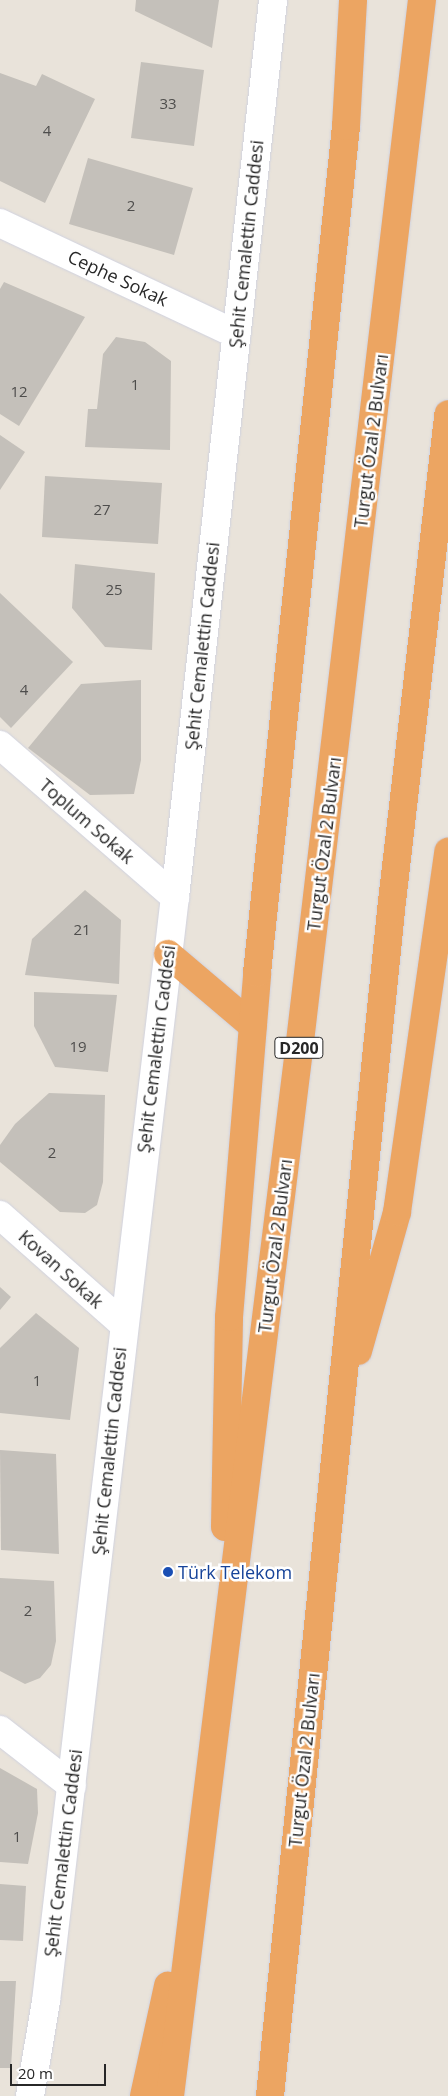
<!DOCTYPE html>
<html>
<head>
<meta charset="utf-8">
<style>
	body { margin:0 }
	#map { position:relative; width:448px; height:2096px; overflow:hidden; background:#e9e3da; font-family:"Open Sans",sans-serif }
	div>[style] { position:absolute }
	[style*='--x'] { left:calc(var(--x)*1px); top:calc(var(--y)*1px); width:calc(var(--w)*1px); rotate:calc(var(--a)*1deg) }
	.building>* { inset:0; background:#c4c0ba }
	.roads { filter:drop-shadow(0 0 1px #d0d2df) drop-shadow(0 0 1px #d0d2df) }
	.minor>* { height:28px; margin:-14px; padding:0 14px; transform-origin:14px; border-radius:14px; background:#fff }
	.highway>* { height:28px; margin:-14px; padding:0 14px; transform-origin:14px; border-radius:14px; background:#eca562 }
	.dots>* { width:14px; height:14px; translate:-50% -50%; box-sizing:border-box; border:2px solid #fff; border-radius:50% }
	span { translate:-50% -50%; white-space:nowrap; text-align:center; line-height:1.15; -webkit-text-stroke:5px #fff; paint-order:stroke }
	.number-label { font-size:15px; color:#4e4d4c }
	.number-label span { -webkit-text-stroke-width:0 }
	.shield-label span { padding:1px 4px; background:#fff; border:1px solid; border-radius:4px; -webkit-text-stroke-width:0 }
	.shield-label { font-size:16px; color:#272727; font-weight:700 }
	.street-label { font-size:18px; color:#272727 }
	.transit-label { font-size:18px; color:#164399 }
	.left { translate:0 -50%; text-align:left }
	.scale { position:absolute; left:10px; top:2064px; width:96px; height:22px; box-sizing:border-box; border:2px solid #272727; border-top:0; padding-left:6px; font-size:15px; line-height:18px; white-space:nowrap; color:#272727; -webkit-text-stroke:4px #fff; paint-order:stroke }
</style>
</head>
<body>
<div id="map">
	<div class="building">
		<div style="clip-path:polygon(136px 0,219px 0,212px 48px,135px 11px)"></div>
		<div style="clip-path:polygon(141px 62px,204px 70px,194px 146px,131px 138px)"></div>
		<div style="clip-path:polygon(0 73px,36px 86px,42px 74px,95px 99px,45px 203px,0 181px)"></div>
		<div style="clip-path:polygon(88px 158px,193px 188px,174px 255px,69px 224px)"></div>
		<div style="clip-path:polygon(4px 282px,85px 317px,19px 426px,0 414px,0 289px)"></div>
		<div style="clip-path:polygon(116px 337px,145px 342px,171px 361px,170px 450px,85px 447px,88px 409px,97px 409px,103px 354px)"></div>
		<div style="clip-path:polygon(0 435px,25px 452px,0 490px)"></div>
		<div style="clip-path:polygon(45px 476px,162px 483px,158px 544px,42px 537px)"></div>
		<div style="clip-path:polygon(75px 564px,155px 573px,152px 650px,105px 647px,72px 608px)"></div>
		<div style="clip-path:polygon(0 593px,73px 662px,11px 728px,0 717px)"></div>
		<div style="clip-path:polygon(141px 680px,141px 760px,134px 794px,90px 795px,28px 748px,81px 684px)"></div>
		<div style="clip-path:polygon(85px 890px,121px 920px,119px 984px,25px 975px,32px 939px)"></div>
		<div style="clip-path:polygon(34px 992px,117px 995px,108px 1072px,55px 1067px,34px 1026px)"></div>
		<div style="clip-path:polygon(49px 1093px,105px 1095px,103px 1182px,97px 1205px,85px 1213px,60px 1212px,0 1162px,0 1145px,15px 1124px)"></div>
		<div style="clip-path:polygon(0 1287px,11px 1297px,0 1310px)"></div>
		<div style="clip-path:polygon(36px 1313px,79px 1348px,70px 1420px,0 1413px,0 1348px)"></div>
		<div style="clip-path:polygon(0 1450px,56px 1454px,59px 1554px,1px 1550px)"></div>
		<div style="clip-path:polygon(0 1578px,54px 1581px,56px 1641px,51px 1665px,40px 1678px,25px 1684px,0 1671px)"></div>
		<div style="clip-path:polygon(0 1768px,37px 1789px,38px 1813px,28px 1864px,0 1862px)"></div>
		<div style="clip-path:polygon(0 1884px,26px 1886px,23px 1941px,0 1940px)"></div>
		<div style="clip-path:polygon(0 1981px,16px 1981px,11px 2068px,0 2068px)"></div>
	</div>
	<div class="roads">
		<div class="minor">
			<div style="--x:0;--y:223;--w:261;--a:25.2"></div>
			<div style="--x:0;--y:745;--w:232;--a:41"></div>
			<div style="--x:0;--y:1215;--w:164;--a:41.5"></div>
			<div style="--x:0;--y:1730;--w:91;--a:37.9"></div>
			<div style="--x:30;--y:2096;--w:96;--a:-80.4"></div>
			<div style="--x:46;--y:2001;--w:1112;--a:-83.34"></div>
			<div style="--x:175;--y:897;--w:902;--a:-83.76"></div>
		</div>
		<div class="highway">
			<div style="--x:168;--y:954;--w:111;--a:40.3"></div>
			<div style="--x:358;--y:1351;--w:144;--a:-74.3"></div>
			<div style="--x:397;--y:1212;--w:364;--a:-81.9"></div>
			<div style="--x:225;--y:1527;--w:210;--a:-88.9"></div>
			<div style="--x:229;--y:1317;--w:345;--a:-85.3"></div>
			<div style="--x:257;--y:973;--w:852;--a:-84"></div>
			<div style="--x:346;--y:126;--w:126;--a:-86.8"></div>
			<div style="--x:144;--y:2096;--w:113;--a:-77.7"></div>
			<div style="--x:170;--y:2096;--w:1054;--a:-82.97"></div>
			<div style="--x:299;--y:1050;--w:1057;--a:-83.32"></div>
			<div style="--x:270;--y:2096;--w:1192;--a:-84.17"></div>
			<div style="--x:391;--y:910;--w:499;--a:-83.4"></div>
		</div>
	</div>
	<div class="dots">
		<div style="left:168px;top:1572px;background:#1a4fb4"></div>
	</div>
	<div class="number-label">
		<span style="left:168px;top:104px">33</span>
		<span style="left:47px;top:131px">4</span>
		<span style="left:131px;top:206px">2</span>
		<span style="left:135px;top:385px">1</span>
		<span style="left:19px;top:392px">12</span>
		<span style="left:102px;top:510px">27</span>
		<span style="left:114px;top:590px">25</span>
		<span style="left:24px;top:690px">4</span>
		<span style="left:82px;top:930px">21</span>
		<span style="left:78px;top:1047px">19</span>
		<span style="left:52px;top:1153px">2</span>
		<span style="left:37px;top:1381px">1</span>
		<span style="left:28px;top:1611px">2</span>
		<span style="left:17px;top:1837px">1</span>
	</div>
	<div class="shield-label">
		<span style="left:299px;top:1048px">D200</span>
	</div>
	<div class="street-label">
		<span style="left:246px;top:244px;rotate:-84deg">Şehit Cemalettin Caddesi</span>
		<span style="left:118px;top:278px;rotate:25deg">Cephe Sokak</span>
		<span style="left:371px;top:441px;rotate:-83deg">Turgut Özal 2 Bulvarı</span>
		<span style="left:202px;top:646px;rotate:-84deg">Şehit Cemalettin Caddesi</span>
		<span style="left:87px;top:821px;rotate:41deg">Toplum Sokak</span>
		<span style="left:324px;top:844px;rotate:-83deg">Turgut Özal 2 Bulvarı</span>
		<span style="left:156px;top:1049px;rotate:-83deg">Şehit Cemalettin Caddesi</span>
		<span style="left:275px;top:1246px;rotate:-83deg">Turgut Özal 2 Bulvarı</span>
		<span style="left:61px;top:1269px;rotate:42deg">Kovan Sokak</span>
		<span style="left:109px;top:1451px;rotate:-84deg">Şehit Cemalettin Caddesi</span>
		<span style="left:304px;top:1760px;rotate:-84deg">Turgut Özal 2 Bulvarı</span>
		<span style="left:63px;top:1853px;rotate:-83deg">Şehit Cemalettin Caddesi</span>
	</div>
	<div class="transit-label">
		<span class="left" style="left:178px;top:1572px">Türk Telekom</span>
	</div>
	<div class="scale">20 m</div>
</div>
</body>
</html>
